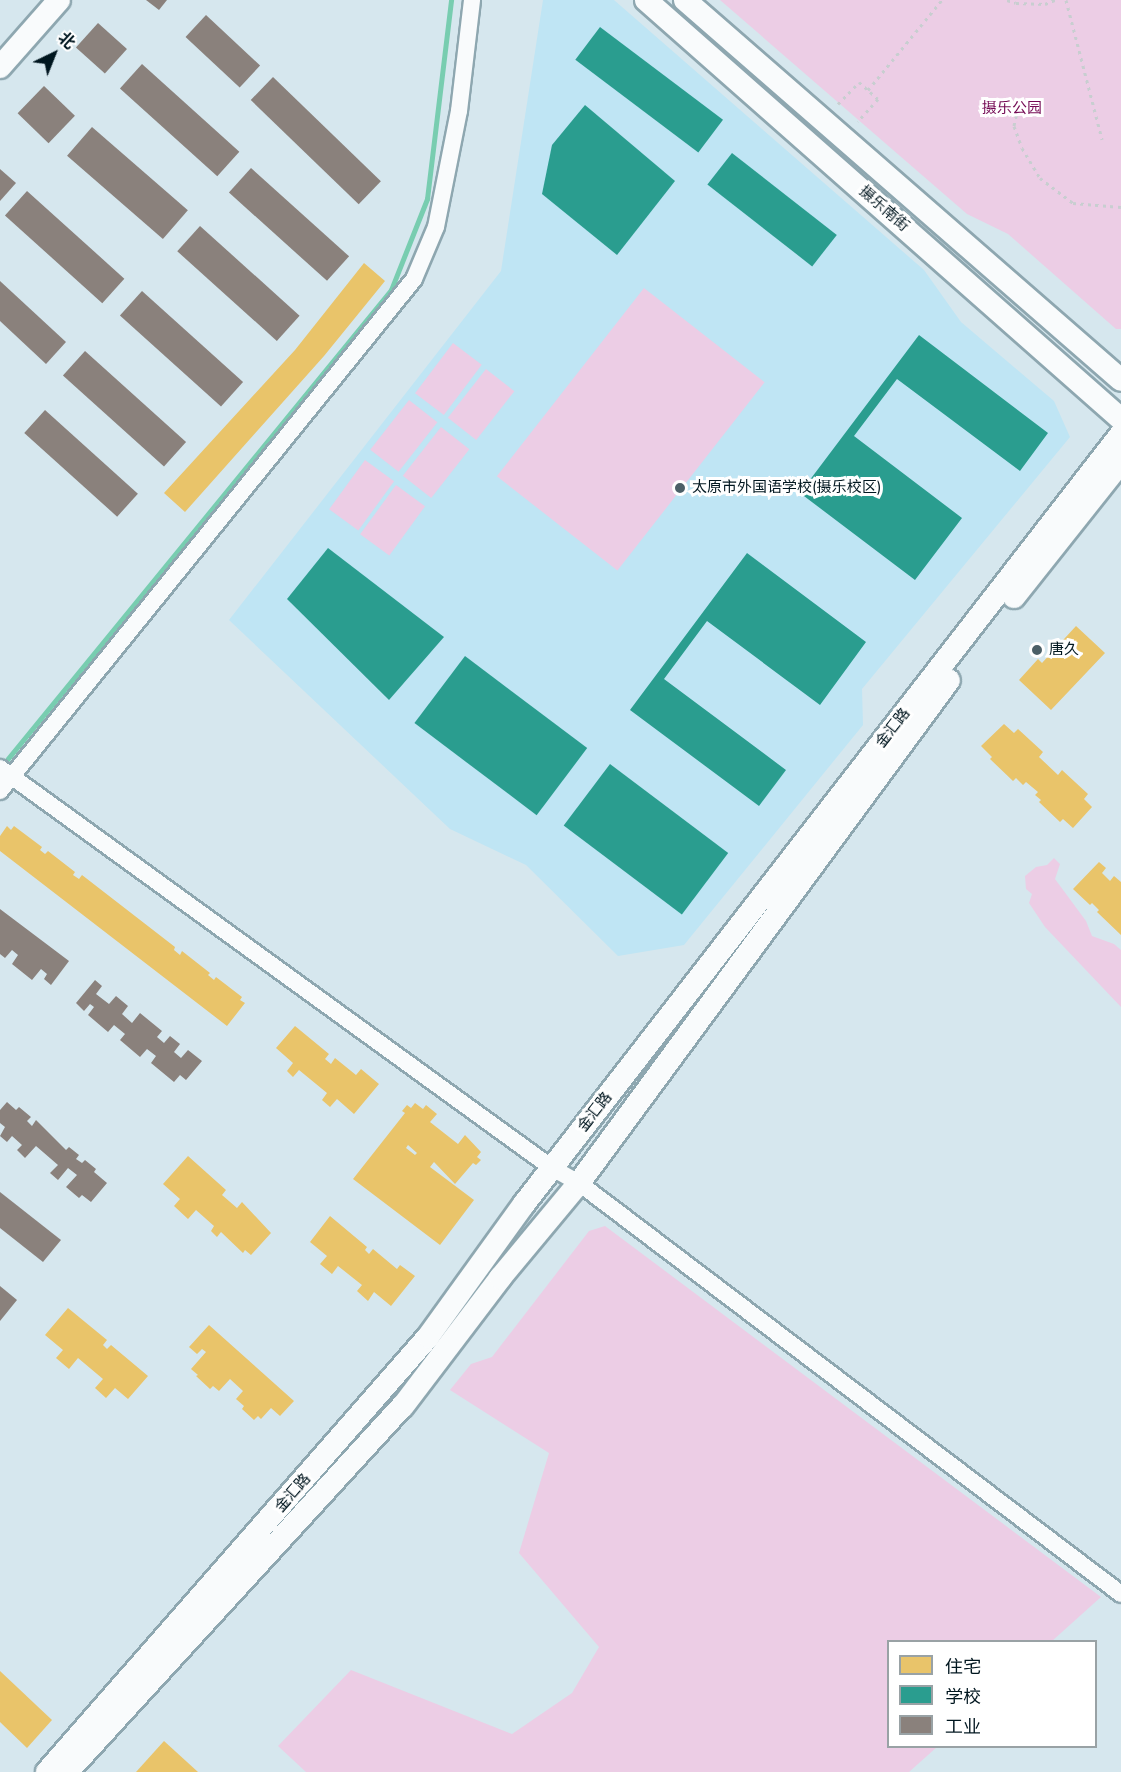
<!DOCTYPE html>
<html>
<head>
<meta charset="utf-8">
<style>
	body { margin:0 }
	#map { position:relative; width:1121px; height:1772px; overflow:hidden; background:#d6e7ee; font-family:"Nunito Sans","Noto Sans SC",sans-serif }
	div>[style] { position:absolute }
	.built>* { inset:0; background:#bfe5f4 }
	.green>* { inset:0; background:#eccde5; transform-origin:0 0 }
	.homes>* { inset:0; background:#e9c46a }
	.schools>* { inset:0; background:#2a9d8f; transform-origin:0 0 }
	.industry>* { inset:0; background:#8a817c; transform-origin:0 0 }
	.stream>* { height:4.5px; margin:-2.25px; padding:0 2.25px; transform-origin:2.25px; border-radius:2.25px; background:#78cdb0 }
	.path>* { height:3px; margin-top:-1.5px; transform-origin:0; background:repeating-linear-gradient(90deg,#c8ced0 0 3px,transparent 0 7.5px) }
	.roads { filter:drop-shadow(2px 0 #8ea7b0) drop-shadow(-2px 0 #8ea7b0) drop-shadow(0 2px #8ea7b0) drop-shadow(0 -2px #8ea7b0) }
	.street>* { height:16px; margin:-8px; padding:0 8px; transform-origin:8px; border-radius:8px; background:#f9fbfc }
	.secondary>* { height:22px; margin:-11px; padding:0 11px; transform-origin:11px; border-radius:11px; background:#f9fbfc }
	.dots>* { width:16px; height:16px; translate:-50% -50%; box-sizing:border-box; border:3px solid #fff; border-radius:50% }
	span { translate:-50% -50%; white-space:nowrap; text-align:center; line-height:1.15; -webkit-text-stroke:6px #fff; paint-order:stroke }
	.park-label { font-size:15px; color:#740a54 }
	.street-label { font-size:15px; color:#00161f }
	.poi-label { font-size:15px; color:#00161f }
	.left { translate:0 -50%; text-align:left }
	.legend { position:absolute; left:887px; top:1640px; width:210px; height:108px; box-sizing:border-box; background:#fff; border:2px solid #99a2a5; margin:0; padding:8px 10px; list-style:none; font-size:18px; color:#00161f }
	.legend li { display:flex; align-items:center; gap:12px; height:30px }
	.legend b { width:30px; border:2px solid #99a2a5 }
	.north { position:absolute; left:24px; top:24px; width:60px; height:60px; -webkit-text-stroke:4px #fff; paint-order:stroke; rotate:43deg; font-size:16px; font-weight:700; line-height:24px; text-align:center; color:#00161f }
	.north::after { content:''; display:block; margin:auto; width:21px; height:27px; background:#00161f; clip-path:polygon(50% 0,100% 100%,50% 72%,0 100%) }
</style>
</head>
<body>
<div id="map">
	<div class="built">
		<i style="clip-path:polygon(543px 0,614px 0,924px 270px,961px 322px,1054px 401px,1070px 437px,862px 689px,863px 725px,684px 945px,618px 956px,526px 865px,450px 829px,229px 620px,501px 271px)"></i>
	</div>
	<div class="green">
		<i style="clip-path:polygon(720px 0,1121px 0,1121px 329px,1116px 329px,1008px 234px,967px 214px)"></i>
		<i style="left:644px;top:288px;width:153px;height:239px;rotate:38deg"></i>
		<i style="left:453px;top:343px;width:36px;height:63px;rotate:37deg"></i>
		<i style="left:486px;top:369px;width:36px;height:62px;rotate:38deg"></i>
		<i style="left:409px;top:400px;width:36px;height:63px;rotate:38deg"></i>
		<i style="left:441px;top:427px;width:36px;height:62px;rotate:38deg"></i>
		<i style="left:365px;top:460px;width:36px;height:61px;rotate:36deg"></i>
		<i style="left:396px;top:485px;width:36px;height:61px;rotate:36deg"></i>
		<i style="clip-path:polygon(1054px 858px,1060px 864px,1055px 879px,1086px 921px,1092px 936px,1114px 944px,1121px 950px,1121px 1007px,1045px 927px,1029px 903px,1032px 894px,1026px 889px,1025px 876px,1036px 867px,1047px 865px)"></i>
		<i style="clip-path:polygon(605px 1226px,1101px 1597px,1052px 1641px,888px 1642px,888px 1746px,937px 1747px,909px 1772px,306px 1772px,278px 1746px,351px 1670px,512px 1734px,572px 1693px,599px 1647px,519px 1553px,549px 1453px,450px 1390px,471px 1364px,492px 1357px,589px 1231px)"></i>
	</div>
	<div class="homes">
		<i style="clip-path:polygon(364px 263px,385px 281px,324px 356px,185px 512px,164px 493px,295px 350px)"></i>
		<i style="clip-path:polygon(1076px 626px,1105px 653px,1051px 710px,1019px 680px,1038px 659px,1042px 663px)"></i>
		<i style="clip-path:polygon(1004px 724px,1014px 733px,1018px 729px,1043px 752px,1039px 757px,1058px 775px,1062px 770px,1088px 794px,1084px 799px,1092px 807px,1073px 828px,1063px 819px,1060px 822px,1039px 802px,1041px 800px,1035px 795px,1038px 792px,1026px 782px,1023px 785px,1016px 778px,1013px 781px,990px 759px,992px 757px,981px 746px)"></i>
		<i style="clip-path:polygon(7px 826px,11px 830px,14px 826px,42px 847px,40px 850px,45px 854px,48px 851px,75px 872px,73px 875px,79px 879px,82px 875px,175px 947px,174px 950px,180px 955px,182px 951px,210px 973px,208px 975px,214px 980px,216px 977px,242px 997px,240px 1000px,245px 1003px,227px 1026px,0 851px,0 836px)"></i>
		<i style="clip-path:polygon(1099px 862px,1106px 868px,1102px 873px,1110px 881px,1114px 876px,1121px 882px,1121px 935px,1097px 912px,1099px 910px,1092px 903px,1090px 905px,1073px 889px)"></i>
		<i style="clip-path:polygon(295px 1026px,329px 1054px,325px 1059px,331px 1064px,335px 1058px,356px 1075px,361px 1069px,379px 1084px,354px 1114px,337px 1099px,330px 1107px,322px 1100px,327px 1093px,299px 1070px,293px 1077px,287px 1071px,293px 1063px,276px 1048px)"></i>
		<i style="clip-path:polygon(evenodd,415px 1103px,423px 1109px,426px 1105px,437px 1114px,430px 1122px,458px 1144px,465px 1135px,481px 1152px,477px 1157px,481px 1160px,476px 1165px,473px 1163px,455px 1184px,434px 1162px,430px 1167px,474px 1200px,440px 1245px,353px 1179px,405px 1113px,402px 1111px,407px 1105px,411px 1108px,415px 1103px,408px 1145px,417px 1153px,415px 1155px,406px 1148px,408px 1145px)"></i>
		<i style="clip-path:polygon(188px 1156px,226px 1190px,222px 1195px,237px 1208px,242px 1202px,271px 1233px,251px 1255px,245px 1250px,243px 1253px,221px 1232px,217px 1237px,211px 1231px,214px 1226px,196px 1210px,188px 1219px,174px 1206px,180px 1199px,163px 1184px)"></i>
		<i style="clip-path:polygon(330px 1216px,367px 1247px,365px 1250px,369px 1254px,373px 1249px,397px 1269px,400px 1265px,415px 1276px,391px 1306px,374px 1292px,368px 1301px,357px 1291px,362px 1285px,338px 1266px,332px 1274px,320px 1264px,327px 1256px,310px 1242px)"></i>
		<i style="clip-path:polygon(68px 1308px,107px 1340px,103px 1345px,107px 1349px,111px 1345px,148px 1376px,128px 1399px,115px 1388px,106px 1398px,95px 1388px,103px 1379px,78px 1358px,69px 1369px,56px 1358px,63px 1350px,45px 1335px)"></i>
		<i style="clip-path:polygon(209px 1325px,294px 1401px,280px 1416px,271px 1408px,261px 1419px,258px 1416px,254px 1420px,242px 1409px,244px 1406px,236px 1399px,243px 1391px,230px 1379px,219px 1391px,213px 1386px,210px 1389px,196px 1376px,198px 1375px,191px 1369px,206px 1352px,202px 1349px,197px 1354px,189px 1347px)"></i>
		<i style="clip-path:polygon(0 1671px,52px 1720px,27px 1748px,0 1722px)"></i>
		<i style="clip-path:polygon(164px 1741px,198px 1772px,136px 1772px)"></i>
	</div>
	<div class="schools">
		<i style="left:600px;top:27px;width:154px;height:41px;rotate:37deg"></i>
		<i style="clip-path:polygon(585px 105px,675px 181px,617px 255px,542px 194px,552px 145px)"></i>
		<i style="left:732px;top:153px;width:133px;height:40px;rotate:38deg"></i>
		<i style="clip-path:polygon(919px 335px,1048px 433px,1020px 471px,897px 379px,854px 436px,962px 518px,915px 580px,800px 493px)"></i>
		<i style="clip-path:polygon(328px 548px,444px 637px,389px 700px,287px 599px)"></i>
		<i style="clip-path:polygon(747px 553px,866px 642px,820px 705px,707px 621px,664px 679px,786px 770px,759px 806px,630px 710px)"></i>
		<i style="left:465px;top:656px;width:153px;height:84px;rotate:37deg"></i>
		<i style="left:610px;top:764px;width:148px;height:77px;rotate:37deg"></i>
	</div>
	<div class="industry">
		<i style="clip-path:polygon(146px 0,167px 0,159px 10px)"></i>
		<i style="left:206px;top:15px;width:74px;height:30px;rotate:43deg"></i>
		<i style="left:98px;top:23px;width:39px;height:33px;rotate:42deg"></i>
		<i style="left:142px;top:64px;width:131px;height:33px;rotate:42deg"></i>
		<i style="left:273px;top:77px;width:150px;height:32px;rotate:44deg"></i>
		<i style="left:44px;top:86px;width:43px;height:38px;rotate:44deg"></i>
		<i style="left:92px;top:127px;width:127px;height:38px;rotate:41deg"></i>
		<i style="left:251px;top:168px;width:132px;height:33px;rotate:42deg"></i>
		<i style="clip-path:polygon(0 169px,16px 183px,0 201px)"></i>
		<i style="left:27px;top:191px;width:131px;height:33px;rotate:42deg"></i>
		<i style="left:200px;top:226px;width:134px;height:34px;rotate:42deg"></i>
		<i style="clip-path:polygon(0 281px,66px 342px,46px 364px,0 321px)"></i>
		<i style="left:142px;top:291px;width:136px;height:33px;rotate:42deg"></i>
		<i style="left:85px;top:351px;width:136px;height:33px;rotate:42deg"></i>
		<i style="left:45px;top:410px;width:125px;height:31px;rotate:42deg"></i>
		<i style="clip-path:polygon(0 909px,69px 961px,51px 985px,44px 979px,47px 974px,41px 969px,32px 980px,12px 964px,18px 955px,12px 950px,5px 958px,0 954px)"></i>
		<i style="clip-path:polygon(95px 980px,102px 986px,96px 994px,109px 1004px,116px 996px,128px 1006px,122px 1014px,132px 1023px,140px 1013px,162px 1031px,157px 1037px,164px 1043px,170px 1036px,180px 1044px,174px 1052px,181px 1058px,188px 1050px,202px 1061px,186px 1080px,180px 1075px,174px 1082px,151px 1063px,156px 1056px,147px 1049px,140px 1057px,120px 1040px,125px 1034px,114px 1025px,108px 1032px,88px 1015px,94px 1007px,90px 1004px,84px 1011px,76px 1003px)"></i>
		<i style="clip-path:polygon(7px 1102px,16px 1110px,19px 1107px,31px 1117px,27px 1121px,32px 1126px,36px 1120px,66px 1150px,69px 1147px,79px 1155px,76px 1159px,82px 1163px,85px 1160px,96px 1169px,94px 1172px,107px 1183px,91px 1202px,82px 1195px,79px 1198px,66px 1187px,77px 1175px,68px 1168px,58px 1180px,50px 1173px,58px 1165px,36px 1146px,25px 1158px,17px 1150px,22px 1145px,12px 1136px,7px 1142px,0 1136px,5px 1127px,0 1123px,0 1110px)"></i>
		<i style="clip-path:polygon(0 1192px,61px 1240px,43px 1262px,0 1228px)"></i>
		<i style="clip-path:polygon(0 1286px,17px 1300px,0 1321px)"></i>
	</div>
	<div class="stream">
		<i style="left:2px;top:766px;width:615px;rotate:-50.74deg"></i>
		<i style="left:391px;top:290px;width:98px;rotate:-68.4deg"></i>
		<i style="left:427px;top:199px;width:200px;rotate:-83.1deg"></i>
	</div>
	<div class="path">
		<i style="left:1007px;top:0;width:9px;rotate:18deg"></i>
		<i style="left:1016px;top:3px;width:29px;rotate:2deg"></i>
		<i style="left:1045px;top:4px;width:11px;rotate:-22deg"></i>
		<i style="left:1066px;top:0;width:144px;rotate:75.5deg"></i>
		<i style="left:868px;top:90px;width:117px;rotate:-50.6deg"></i>
		<i style="left:838px;top:104px;width:30px;rotate:-46deg"></i>
		<i style="left:859px;top:82px;width:25px;rotate:42deg"></i>
		<i style="left:878px;top:99px;width:30px;rotate:132deg"></i>
		<i style="left:1018px;top:108px;width:18px;rotate:103deg"></i>
		<i style="left:1014px;top:126px;width:23px;rotate:70deg"></i>
		<i style="left:1022px;top:148px;width:35px;rotate:59deg"></i>
		<i style="left:1040px;top:178px;width:41px;rotate:37.1deg"></i>
		<i style="left:1073px;top:203px;width:48px;rotate:4.8deg"></i>
	</div>
	<div class="roads">
		<div class="street">
			<i style="left:0;top:768px;width:682px;rotate:35.93deg"></i>
			<i style="left:552px;top:1168px;width:31px;rotate:29deg"></i>
			<i style="left:579px;top:1183px;width:680px;rotate:37.17deg"></i>
			<i style="left:0;top:791px;width:658px;rotate:-51.04deg"></i>
			<i style="left:414px;top:279px;width:56px;rotate:-67.1deg"></i>
			<i style="left:436px;top:227px;width:118px;rotate:-78.8deg"></i>
			<i style="left:459px;top:111px;width:112px;rotate:-83.3deg"></i>
		</div>
		<div class="secondary">
			<i style="left:646px;top:0;width:633px;rotate:41.42deg"></i>
			<i style="left:685px;top:0;width:578px;rotate:41.07deg"></i>
			<i style="left:0;top:67px;width:89px;rotate:-48.6deg"></i>
			<i style="left:1014px;top:597px;width:172px;rotate:-51.6deg"></i>
			<i style="left:68px;top:1771px;width:495px;rotate:-47.5deg"></i>
			<i style="left:403px;top:1406px;width:161px;rotate:-52.8deg"></i>
			<i style="left:500px;top:1278px;width:124px;rotate:-50.3deg"></i>
			<i style="left:579px;top:1183px;width:624px;rotate:-53.66deg"></i>
			<i style="left:47px;top:1772px;width:578px;rotate:-48.79deg"></i>
			<i style="left:428px;top:1337px;width:164px;rotate:-54.2deg"></i>
			<i style="left:524px;top:1204px;width:974px;rotate:-52.21deg"></i>
		</div>
	</div>
	<div class="dots">
		<i style="left:680px;top:488px;background:#4b5f67"></i>
		<i style="left:1037px;top:650px;background:#4b5f67"></i>
	</div>
	<div class="park-label">
		<span style="left:1012px;top:109px">摄乐公园</span>
	</div>
	<div class="street-label">
		<span style="left:884px;top:209px;rotate:41deg">摄乐南街</span>
		<span style="left:893px;top:728px;rotate:-52deg">金汇路</span>
		<span style="left:595px;top:1112px;rotate:-52deg">金汇路</span>
		<span style="left:293px;top:1493px;rotate:-49deg">金汇路</span>
	</div>
	<div class="poi-label">
		<span class="left" style="left:692px;top:488px">太原市外国语学校(摄乐校区)</span>
		<span class="left" style="left:1049px;top:650px">唐久</span>
	</div>
	<ul class="legend">
	<li><b style="height:16px;background:#e9c46a"></b>住宅</li>
	<li><b style="height:16px;background:#2a9d8f"></b>学校</li>
	<li><b style="height:16px;background:#8a817c"></b>工业</li>
	</ul>
	<div class="north">北</div>
</div>
</body>
</html>
